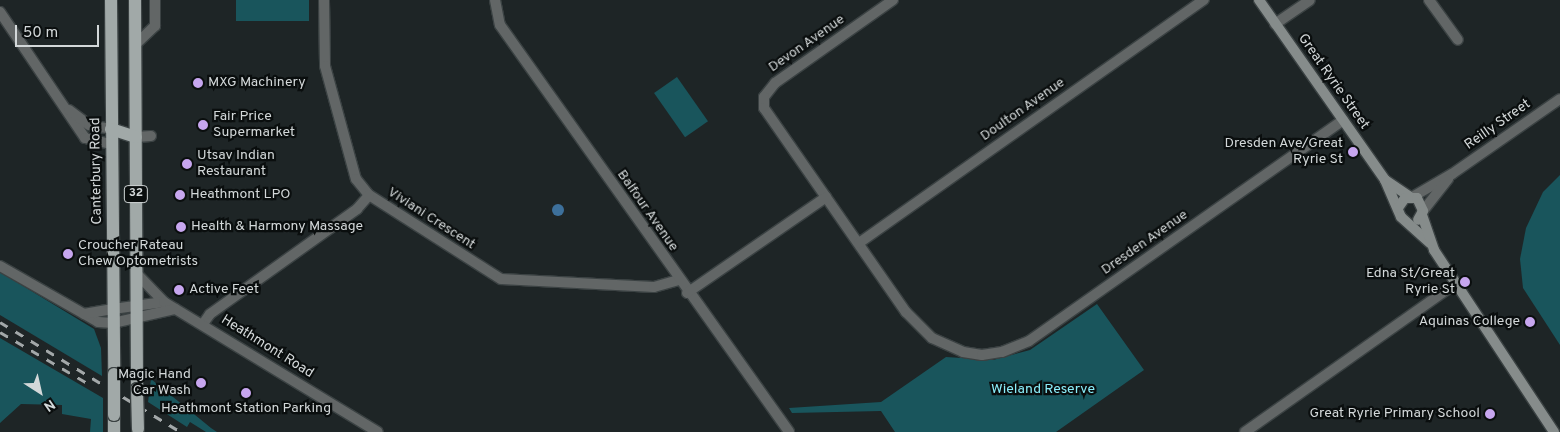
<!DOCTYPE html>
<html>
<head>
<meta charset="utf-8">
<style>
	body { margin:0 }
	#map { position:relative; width:1560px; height:432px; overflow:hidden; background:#1e2526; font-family:Overpass,sans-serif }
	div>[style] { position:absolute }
	.green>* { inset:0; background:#19555c; transform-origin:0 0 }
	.water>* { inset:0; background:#3d709b }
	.round { border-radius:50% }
	.roads { filter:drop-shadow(1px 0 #3b4243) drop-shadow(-1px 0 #3b4243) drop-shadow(0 1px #3b4243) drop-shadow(0 -1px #3b4243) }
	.minor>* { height:10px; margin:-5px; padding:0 5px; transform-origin:5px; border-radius:5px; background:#626666 }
	.tertiary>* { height:10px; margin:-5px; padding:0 5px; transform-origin:5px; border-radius:5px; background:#626666 }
	.secondary>* { height:10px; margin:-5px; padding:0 5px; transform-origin:5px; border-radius:5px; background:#868c8b }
	.primary>* { height:12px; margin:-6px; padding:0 6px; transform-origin:6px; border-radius:6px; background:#a1a9a8 }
	.rail>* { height:3px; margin-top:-1.5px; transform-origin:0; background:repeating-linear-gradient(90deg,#a3a8a9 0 9px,transparent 0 18px) }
	.bridges { filter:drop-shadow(1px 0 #3b4243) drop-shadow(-1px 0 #3b4243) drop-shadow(0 1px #3b4243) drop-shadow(0 -1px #3b4243) }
	.primary-bridge>* { height:12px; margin:-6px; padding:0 6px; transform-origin:6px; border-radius:6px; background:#a1a9a8 }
	.dots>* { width:14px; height:14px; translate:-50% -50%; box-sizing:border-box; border:2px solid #0a0e0e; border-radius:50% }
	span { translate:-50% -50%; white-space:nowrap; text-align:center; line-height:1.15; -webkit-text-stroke:4.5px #0a0e0e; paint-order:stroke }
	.shield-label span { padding:1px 4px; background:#0a0e0e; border:1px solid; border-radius:4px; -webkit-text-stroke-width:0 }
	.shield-label { font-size:12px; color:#d3d8d9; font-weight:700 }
	.street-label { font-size:14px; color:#d3d8d9 }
	.poi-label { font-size:14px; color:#d3d8d9 }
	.left { translate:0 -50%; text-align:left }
	.right { translate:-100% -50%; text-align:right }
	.park-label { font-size:14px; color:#8beefa }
	.north { position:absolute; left:15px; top:367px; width:50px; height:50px; -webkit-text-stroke:4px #0a0e0e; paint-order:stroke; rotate:145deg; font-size:14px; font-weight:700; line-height:20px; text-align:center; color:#d3d8d9 }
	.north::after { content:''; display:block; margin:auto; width:18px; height:22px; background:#d3d8d9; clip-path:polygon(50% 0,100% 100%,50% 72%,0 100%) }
	.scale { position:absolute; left:15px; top:25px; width:84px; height:22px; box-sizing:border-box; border:2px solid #d3d8d9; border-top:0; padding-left:6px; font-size:15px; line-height:18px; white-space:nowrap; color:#d3d8d9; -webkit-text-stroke:4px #0a0e0e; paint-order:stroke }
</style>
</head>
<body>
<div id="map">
	<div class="green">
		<i style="left:236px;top:0;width:73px;height:21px"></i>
		<i style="left:677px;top:77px;width:54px;height:28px;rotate:55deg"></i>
		<i style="clip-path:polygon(1560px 175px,1560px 345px,1523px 288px,1520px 259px,1526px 228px,1543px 192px)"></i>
		<i style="clip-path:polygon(0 272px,94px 329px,101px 348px,102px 376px,0 315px)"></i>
		<i style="clip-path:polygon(1097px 304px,1144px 370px,1056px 432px,895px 432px,881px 411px,792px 413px,789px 408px,881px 402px,946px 357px,993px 360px,1030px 350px)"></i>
		<i style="clip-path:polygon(0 338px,103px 398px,103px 432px,90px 432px,91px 419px,62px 414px,62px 405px,21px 404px,0 423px)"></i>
		<i style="clip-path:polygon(151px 379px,211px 428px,217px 432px,206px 432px,190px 422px,187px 427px,148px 402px)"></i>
	</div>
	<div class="water">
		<i class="round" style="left:552px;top:204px;width:12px;height:12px"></i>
	</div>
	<div class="roads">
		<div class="minor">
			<i style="left:324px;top:0;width:66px;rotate:89.1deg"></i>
			<i style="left:325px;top:66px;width:117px;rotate:74.7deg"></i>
			<i style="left:356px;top:179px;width:21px;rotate:51deg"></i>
			<i style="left:369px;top:195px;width:156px;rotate:32.5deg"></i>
			<i style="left:501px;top:279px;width:153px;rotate:3deg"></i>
			<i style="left:654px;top:287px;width:25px;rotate:-16deg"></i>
			<i style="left:495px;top:0;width:25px;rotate:79deg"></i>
			<i style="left:500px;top:25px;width:499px;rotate:54.6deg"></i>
			<i style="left:893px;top:0;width:144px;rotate:144.9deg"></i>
			<i style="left:775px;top:83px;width:18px;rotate:128deg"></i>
			<i style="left:764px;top:97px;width:11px;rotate:90deg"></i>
			<i style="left:764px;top:108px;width:249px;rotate:55.2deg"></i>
			<i style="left:906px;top:312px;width:37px;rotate:45deg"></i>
			<i style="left:932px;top:338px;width:34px;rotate:24deg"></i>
			<i style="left:963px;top:352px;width:19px;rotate:9deg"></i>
			<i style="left:982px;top:355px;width:20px;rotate:-9deg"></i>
			<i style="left:1002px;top:352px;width:29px;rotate:-22deg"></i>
			<i style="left:1029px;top:341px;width:384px;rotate:-35.1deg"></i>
			<i style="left:1429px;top:0;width:49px;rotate:54.1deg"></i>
			<i style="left:0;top:12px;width:152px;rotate:56deg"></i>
			<i style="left:85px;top:138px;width:28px;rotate:13deg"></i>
			<i style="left:1275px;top:24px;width:42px;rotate:-34.4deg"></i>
			<i style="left:135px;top:45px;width:28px;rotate:-44deg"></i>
			<i style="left:155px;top:26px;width:26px;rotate:-90deg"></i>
			<i style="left:69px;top:110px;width:25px;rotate:37deg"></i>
			<i style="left:89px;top:125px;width:22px;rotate:10deg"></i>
			<i style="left:136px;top:137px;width:15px;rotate:-4deg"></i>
			<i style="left:859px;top:243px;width:422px;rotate:-35.2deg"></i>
			<i style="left:0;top:266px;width:113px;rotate:29.7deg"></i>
			<i style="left:98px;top:322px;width:15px;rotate:4deg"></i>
			<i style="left:687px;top:293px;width:169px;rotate:-34.6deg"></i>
			<i style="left:84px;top:314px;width:29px;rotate:-10deg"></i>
			<i style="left:203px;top:324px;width:12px;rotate:-55deg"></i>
			<i style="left:210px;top:314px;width:181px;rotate:-35.5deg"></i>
			<i style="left:357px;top:209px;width:18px;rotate:-49deg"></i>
			<i style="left:1245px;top:432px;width:257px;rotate:-35.2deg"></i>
		</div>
		<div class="tertiary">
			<i style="left:1414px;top:196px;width:44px;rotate:-30.1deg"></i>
			<i style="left:1452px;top:174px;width:131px;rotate:-34.8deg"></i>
			<i style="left:1423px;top:211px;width:41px;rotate:-52deg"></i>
			<i style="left:137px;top:274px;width:39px;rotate:46deg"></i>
			<i style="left:113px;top:309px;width:51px;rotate:-7.8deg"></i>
			<i style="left:164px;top:302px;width:250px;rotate:31.3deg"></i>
			<i style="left:113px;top:323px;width:64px;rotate:-12.7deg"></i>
		</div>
		<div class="secondary">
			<i style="left:1259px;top:0;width:220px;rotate:55deg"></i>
			<i style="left:1385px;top:180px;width:40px;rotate:66.6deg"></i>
			<i style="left:1401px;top:217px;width:39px;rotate:42deg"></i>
			<i style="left:1385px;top:180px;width:29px;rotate:34deg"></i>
			<i style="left:1398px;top:208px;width:12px;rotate:-55deg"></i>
			<i style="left:1405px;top:198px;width:12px"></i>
			<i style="left:1417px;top:198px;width:14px;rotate:65deg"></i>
			<i style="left:1423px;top:211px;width:10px;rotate:119deg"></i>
			<i style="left:1422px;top:215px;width:37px;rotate:71deg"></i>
			<i style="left:1434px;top:250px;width:218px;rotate:56.6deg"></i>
		</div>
		<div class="primary">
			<i style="left:111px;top:0;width:374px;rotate:89.5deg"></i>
			<i style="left:135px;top:0;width:389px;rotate:89.7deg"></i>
			<i style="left:111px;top:129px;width:26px;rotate:18deg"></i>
			<i style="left:114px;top:432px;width:17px;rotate:-90deg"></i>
		</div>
	</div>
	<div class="rail">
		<i style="left:0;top:322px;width:212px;rotate:31.3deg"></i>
		<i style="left:0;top:332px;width:103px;rotate:30.3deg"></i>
	</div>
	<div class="bridges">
		<div class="primary-bridge">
			<i style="left:114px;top:374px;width:41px;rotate:90deg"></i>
			<i style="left:137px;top:389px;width:40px;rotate:88.6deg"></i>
		</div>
	</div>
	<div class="dots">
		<i style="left:198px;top:83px;background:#c7a6ef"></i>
		<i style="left:203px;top:125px;background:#c7a6ef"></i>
		<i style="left:1353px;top:152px;background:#c7a6ef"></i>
		<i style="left:187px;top:164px;background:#c7a6ef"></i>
		<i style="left:180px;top:195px;background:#c7a6ef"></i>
		<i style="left:181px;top:227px;background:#c7a6ef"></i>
		<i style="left:68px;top:254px;background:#c7a6ef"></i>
		<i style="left:1465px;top:282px;background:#c7a6ef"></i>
		<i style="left:179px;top:290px;background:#c7a6ef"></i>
		<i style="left:1530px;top:322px;background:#c7a6ef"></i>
		<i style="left:201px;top:383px;background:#c7a6ef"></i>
		<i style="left:246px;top:393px;background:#c7a6ef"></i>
		<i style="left:1490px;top:414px;background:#c7a6ef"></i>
	</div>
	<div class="shield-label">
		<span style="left:136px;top:194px">32</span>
	</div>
	<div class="street-label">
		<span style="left:807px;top:44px;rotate:-35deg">Devon Avenue</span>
		<span style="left:1333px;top:82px;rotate:55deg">Great Ryrie Street</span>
		<span style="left:1023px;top:110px;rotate:-35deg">Doulton Avenue</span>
		<span style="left:1498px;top:125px;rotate:-35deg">Reilly Street</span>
		<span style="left:97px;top:171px;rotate:-91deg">Canterbury Road</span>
		<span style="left:647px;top:211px;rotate:55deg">Balfour Avenue</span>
		<span style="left:431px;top:219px;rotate:33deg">Viviani Crescent</span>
		<span style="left:1145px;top:243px;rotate:-35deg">Dresden Avenue</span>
		<span style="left:267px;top:347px;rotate:32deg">Heathmont Road</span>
	</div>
	<div class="poi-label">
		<span class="left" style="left:208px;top:83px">MXG Machinery</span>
		<span class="left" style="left:213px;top:125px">Fair Price<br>Supermarket</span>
		<span class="right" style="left:1343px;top:152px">Dresden Ave/Great<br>Ryrie St</span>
		<span class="left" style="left:197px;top:164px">Utsav Indian<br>Restaurant</span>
		<span class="left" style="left:190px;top:195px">Heathmont LPO</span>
		<span class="left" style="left:191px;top:227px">Health &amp; Harmony Massage</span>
		<span class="left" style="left:78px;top:254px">Croucher Rateau<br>Chew Optometrists</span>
		<span class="right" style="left:1455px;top:282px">Edna St/Great<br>Ryrie St</span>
		<span class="left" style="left:189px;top:290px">Active Feet</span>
		<span class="right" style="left:1520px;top:322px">Aquinas College</span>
		<span class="right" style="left:191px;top:383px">Magic Hand<br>Car Wash</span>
		<span style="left:246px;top:409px">Heathmont Station Parking</span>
		<span class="right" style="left:1480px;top:414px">Great Ryrie Primary School</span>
	</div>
	<div class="park-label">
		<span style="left:1043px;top:390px">Wieland Reserve</span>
	</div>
	<div class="north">N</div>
	<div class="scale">50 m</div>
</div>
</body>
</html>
